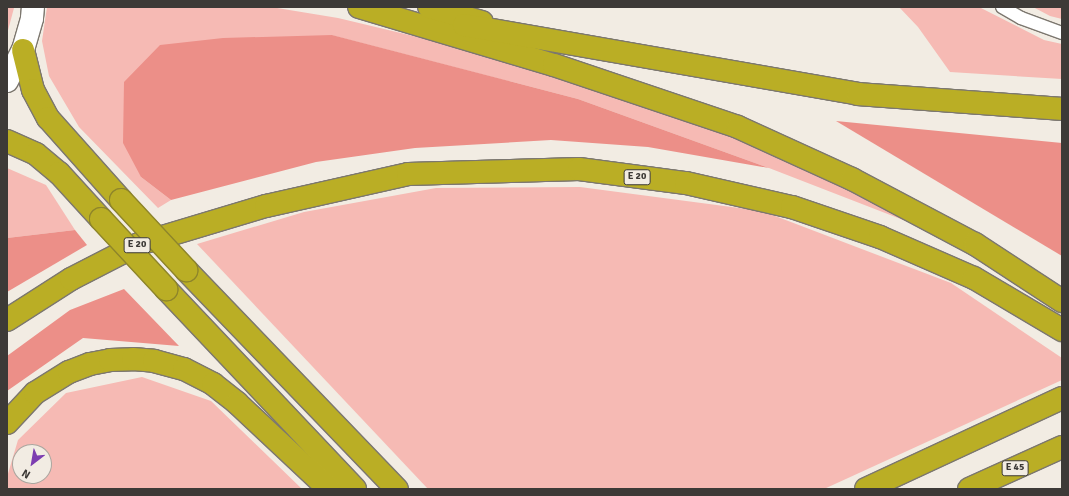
<!DOCTYPE html>
<html>
<head>
<meta charset="utf-8">
<style>
	body { margin:0 }
	#map { position:relative; width:1069px; height:496px; overflow:hidden; background:#f2ece3; font-family:Signika,sans-serif }
	div>[style] { position:absolute }
	.green>* { inset:0; background:#f6bab4 }
	.forest>* { inset:0; background:#ec8f88 }
	.roads { filter:drop-shadow(1px 0 #7c776f) drop-shadow(-1px 0 #7c776f) drop-shadow(0 1px #7c776f) drop-shadow(0 -1px #7c776f) }
	.service>* { height:12px; margin:-6px; padding:0 6px; transform-origin:6px; border-radius:6px; background:#fff }
	.tertiary>* { height:22px; margin:-11px; padding:0 11px; transform-origin:11px; border-radius:11px; background:#fff }
	.motorway>* { height:22px; margin:-11px; padding:0 11px; transform-origin:11px; border-radius:11px; background:#baae25 }
	.bridges { filter:drop-shadow(1px 0 #8e852b) drop-shadow(-1px 0 #8e852b) drop-shadow(0 1px #8e852b) drop-shadow(0 -1px #8e852b) }
	.motorway-bridge>* { height:22px; margin:-11px; padding:0 11px; transform-origin:11px; border-radius:11px; background:#baae25 }
	span { translate:-50% -50%; white-space:nowrap; text-align:center; line-height:1.15; -webkit-text-stroke:3px #f2ece3; paint-order:stroke }
	.shield-label span { padding:1px 3px; background:#f2ece3; border:1px solid; border-radius:3px; -webkit-text-stroke-width:0 }
	.shield-label { font-size:10px; color:#3d3a37; font-weight:700 }
	.frame { position:absolute; inset:0; border:8px solid #3d3a37; pointer-events:none }
	.north { position:absolute; left:12px; top:444px; width:40px; height:40px; box-sizing:border-box; background:#f2ece3; border:1px solid #aaa59e; border-radius:50%; rotate:211deg; font-size:11px; font-weight:700; line-height:16px; text-align:center; color:#3d3a37 }
	.north::after { content:''; display:block; margin:auto; width:14px; height:18px; background:#7d3db1; clip-path:polygon(50% 0,100% 100%,50% 72%,0 100%) }
</style>
</head>
<body>
<div id="map">
	<div class="green">
		<i style="clip-path:polygon(7px 7px,14px 8px,7px 34px)"></i>
		<i style="clip-path:polygon(47px 7px,271px 7px,338px 18px,497px 56px,659px 107px,805px 165px,929px 230px,769px 168px,578px 99px,331px 35px,141px 177px,171px 200px,158px 208px,79px 127px,49px 76px,42px 41px)"></i>
		<i style="clip-path:polygon(899px 7px,979px 7px,1044px 40px,1062px 44px,1062px 79px,950px 72px,918px 27px)"></i>
		<i style="clip-path:polygon(1033px 7px,1062px 7px,1062px 19px,1050px 16px)"></i>
		<i style="clip-path:polygon(7px 168px,46px 185px,75px 230px,7px 238px)"></i>
		<i style="clip-path:polygon(580px 187px,762px 211px,951px 283px,1062px 358px,1062px 380px,824px 489px,428px 489px,197px 244px,304px 212px,436px 188px)"></i>
		<i style="clip-path:polygon(evenodd,142px 377px,211px 401px,302px 489px,7px 489px,7px 477px,18px 440px,66px 393px,142px 377px,20px 452px,44px 452px,44px 476px,20px 476px,20px 452px)"></i>
	</div>
	<div class="forest">
		<i style="clip-path:polygon(332px 35px,578px 99px,769px 168px,648px 147px,551px 140px,415px 148px,316px 162px,171px 200px,141px 177px,123px 143px,124px 82px,160px 45px,223px 38px)"></i>
		<i style="clip-path:polygon(836px 121px,1062px 143px,1062px 256px)"></i>
		<i style="clip-path:polygon(75px 230px,87px 245px,7px 292px,7px 238px)"></i>
		<i style="clip-path:polygon(124px 289px,179px 346px,83px 338px,7px 391px,7px 356px,70px 310px)"></i>
	</div>
	<div class="roads">
		<div class="service">
			<i style="left:1002px;top:7px;width:22px;rotate:30deg"></i>
			<i style="left:1021px;top:18px;width:44px;rotate:20.1deg"></i>
		</div>
		<div class="tertiary">
			<i style="left:7px;top:81px;width:35px;rotate:-63deg"></i>
			<i style="left:23px;top:50px;width:33px;rotate:-74deg"></i>
			<i style="left:32px;top:18px;width:11px;rotate:-85deg"></i>
		</div>
		<div class="motorway">
			<i style="left:359px;top:7px;width:203px;rotate:16.6deg"></i>
			<i style="left:554px;top:65px;width:194px;rotate:18.6deg"></i>
			<i style="left:738px;top:127px;width:125px;rotate:24.5deg"></i>
			<i style="left:852px;top:179px;width:139px;rotate:27.9deg"></i>
			<i style="left:975px;top:244px;width:104px;rotate:33.2deg"></i>
			<i style="left:429px;top:7px;width:55px;rotate:15.8deg"></i>
			<i style="left:464px;top:25px;width:400px;rotate:9.9deg"></i>
			<i style="left:858px;top:94px;width:205px;rotate:4.2deg"></i>
			<i style="left:23px;top:50px;width:41px;rotate:76deg"></i>
			<i style="left:33px;top:90px;width:32px;rotate:62deg"></i>
			<i style="left:48px;top:118px;width:110px;rotate:48.3deg"></i>
			<i style="left:7px;top:141px;width:32px;rotate:24deg"></i>
			<i style="left:36px;top:154px;width:30px;rotate:40deg"></i>
			<i style="left:59px;top:173px;width:62px;rotate:47.6deg"></i>
			<i style="left:186px;top:270px;width:304px;rotate:46.1deg"></i>
			<i style="left:166px;top:289px;width:275px;rotate:46.6deg"></i>
			<i style="left:7px;top:320px;width:76px;rotate:-32.6deg"></i>
			<i style="left:71px;top:279px;width:76px;rotate:-27.2deg"></i>
			<i style="left:139px;top:244px;width:133px;rotate:-16.7deg"></i>
			<i style="left:266px;top:206px;width:146px;rotate:-12.7deg"></i>
			<i style="left:408px;top:174px;width:171px;rotate:-1.7deg"></i>
			<i style="left:579px;top:169px;width:108px;rotate:7.5deg"></i>
			<i style="left:686px;top:183px;width:109px;rotate:12.8deg"></i>
			<i style="left:792px;top:207px;width:93px;rotate:18.8deg"></i>
			<i style="left:880px;top:237px;width:103px;rotate:23.6deg"></i>
			<i style="left:974px;top:278px;width:102px;rotate:30.6deg"></i>
			<i style="left:7px;top:423px;width:41px;rotate:-47deg"></i>
			<i style="left:35px;top:393px;width:40px;rotate:-32deg"></i>
			<i style="left:69px;top:372px;width:22px;rotate:-21deg"></i>
			<i style="left:90px;top:364px;width:20px;rotate:-11deg"></i>
			<i style="left:110px;top:360px;width:23px;rotate:-2deg"></i>
			<i style="left:133px;top:359px;width:21px;rotate:5deg"></i>
			<i style="left:154px;top:361px;width:31px;rotate:15deg"></i>
			<i style="left:184px;top:369px;width:33px;rotate:27deg"></i>
			<i style="left:213px;top:384px;width:31px;rotate:38deg"></i>
			<i style="left:237px;top:403px;width:126px;rotate:43.1deg"></i>
			<i style="left:866px;top:489px;width:216px;rotate:-24.9deg"></i>
			<i style="left:969px;top:489px;width:102px;rotate:-24.3deg"></i>
		</div>
	</div>
	<div class="bridges">
		<div class="motorway-bridge">
			<i style="left:121px;top:200px;width:96px;rotate:47.1deg"></i>
			<i style="left:101px;top:219px;width:96px;rotate:47.1deg"></i>
		</div>
	</div>
	<div class="shield-label">
		<span style="left:637px;top:177px">E 20</span>
		<span style="left:137px;top:245px">E 20</span>
		<span style="left:1015px;top:468px">E 45</span>
	</div>
	<div class="frame"></div>
	<div class="north">N</div>
</div>
</body>
</html>
